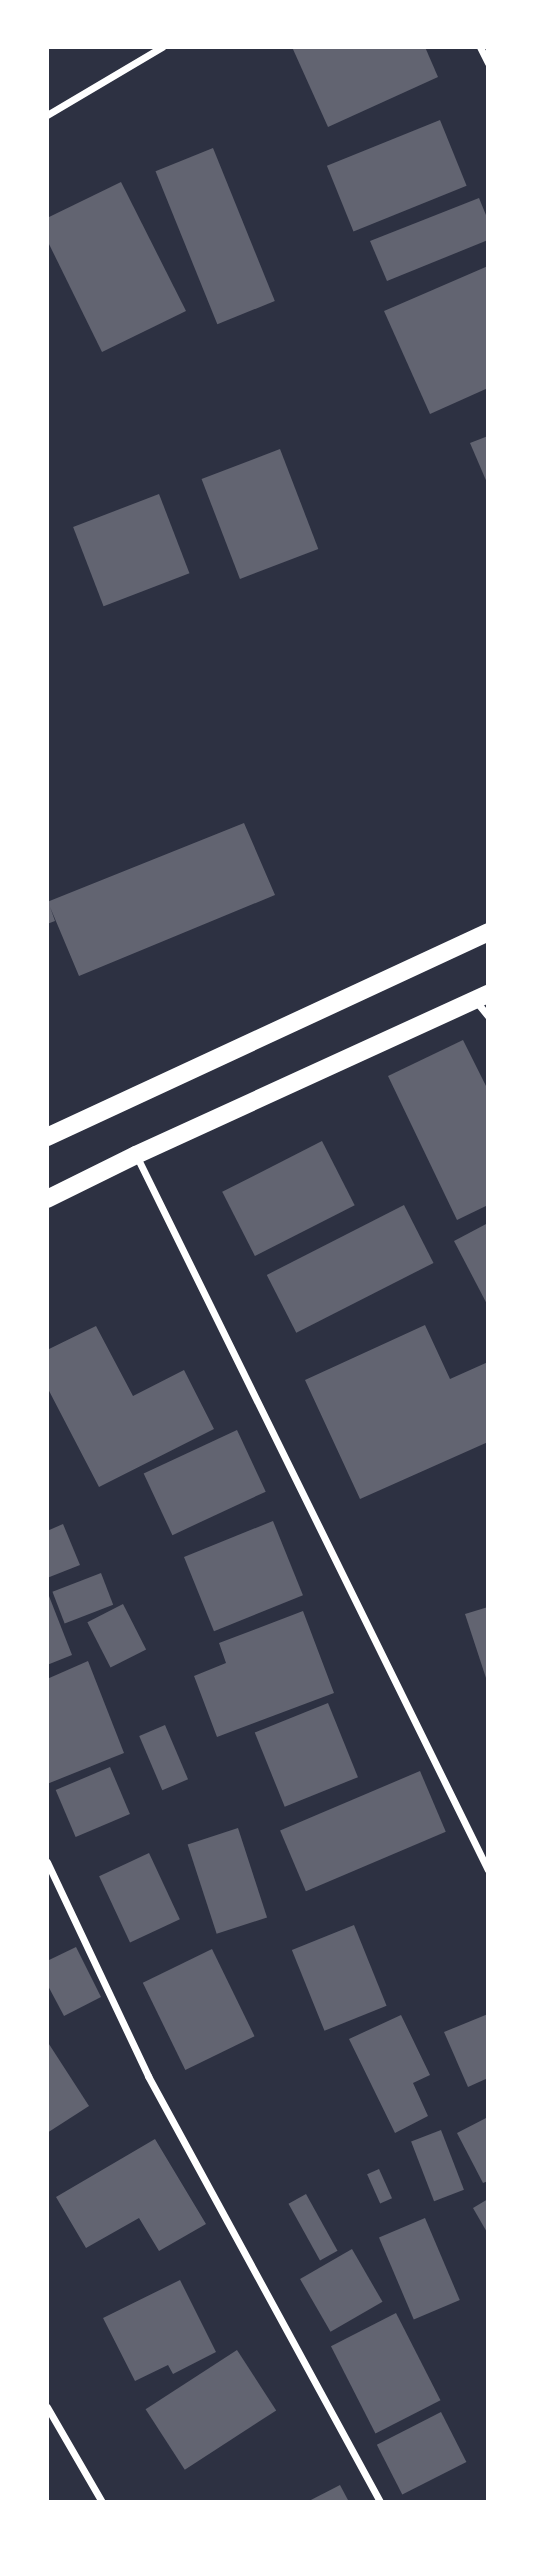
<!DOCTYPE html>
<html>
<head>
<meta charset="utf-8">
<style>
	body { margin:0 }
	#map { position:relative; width:535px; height:2549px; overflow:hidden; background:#2d3142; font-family:Barlow,sans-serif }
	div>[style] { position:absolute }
	.building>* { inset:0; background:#626471; transform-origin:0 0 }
	.minor>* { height:7px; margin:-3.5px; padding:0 3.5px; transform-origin:3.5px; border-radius:3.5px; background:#fff }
	.primary>* { height:18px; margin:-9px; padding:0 9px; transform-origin:9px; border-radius:9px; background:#fff }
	span { translate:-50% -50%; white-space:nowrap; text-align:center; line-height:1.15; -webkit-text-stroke:5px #fff; paint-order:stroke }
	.frame { position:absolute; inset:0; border:49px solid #fff; pointer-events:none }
</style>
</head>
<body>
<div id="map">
	<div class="building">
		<i style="clip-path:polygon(292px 47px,425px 47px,438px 77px,328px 127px)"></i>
		<i style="left:440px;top:120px;width:71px;height:122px;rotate:68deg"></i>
		<i style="left:213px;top:148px;width:165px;height:62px;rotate:68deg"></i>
		<i style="clip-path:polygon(121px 182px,186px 311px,102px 352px,47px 240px,47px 218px)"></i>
		<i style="clip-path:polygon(479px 198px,488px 220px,488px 240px,387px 281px,370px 241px)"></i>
		<i style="clip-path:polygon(488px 266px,488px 388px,430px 414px,384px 311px)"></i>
		<i style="clip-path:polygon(488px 436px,488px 485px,470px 443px)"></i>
		<i style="left:280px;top:449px;width:107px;height:84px;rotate:69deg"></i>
		<i style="left:159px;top:494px;width:85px;height:92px;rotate:69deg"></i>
		<i style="clip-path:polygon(244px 823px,275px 895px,79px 976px,50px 907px,55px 921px,47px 924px,47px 902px)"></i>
		<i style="clip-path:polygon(463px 1040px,488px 1090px,488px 1205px,457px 1220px,388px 1076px)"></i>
		<i style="left:322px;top:1141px;width:72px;height:112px;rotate:63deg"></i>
		<i style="left:404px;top:1205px;width:65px;height:154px;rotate:63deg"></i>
		<i style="clip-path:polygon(488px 1223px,488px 1306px,454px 1241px)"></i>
		<i style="clip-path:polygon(425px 1325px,450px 1379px,488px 1362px,488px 1442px,360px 1499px,305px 1380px)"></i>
		<i style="clip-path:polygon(96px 1326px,133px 1396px,184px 1370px,214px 1429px,99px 1487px,47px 1387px,47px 1350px)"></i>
		<i style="left:237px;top:1430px;width:68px;height:103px;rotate:65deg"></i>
		<i style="left:273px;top:1521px;width:80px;height:96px;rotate:68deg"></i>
		<i style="clip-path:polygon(63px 1524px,80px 1565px,47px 1578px,47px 1531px)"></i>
		<i style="left:101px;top:1573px;width:34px;height:52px;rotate:69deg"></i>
		<i style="clip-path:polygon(47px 1591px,72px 1655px,47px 1665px)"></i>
		<i style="left:123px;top:1604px;width:51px;height:40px;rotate:63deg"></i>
		<i style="clip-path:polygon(488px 1607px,488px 1681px,487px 1681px,465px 1614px)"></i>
		<i style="clip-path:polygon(303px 1611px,334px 1693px,217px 1737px,194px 1676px,226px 1663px,219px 1643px)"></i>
		<i style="clip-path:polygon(88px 1661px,124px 1753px,47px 1784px,47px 1679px)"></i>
		<i style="left:328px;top:1703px;width:80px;height:79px;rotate:68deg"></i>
		<i style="left:165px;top:1725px;width:59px;height:28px;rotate:67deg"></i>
		<i style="left:110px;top:1767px;width:51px;height:59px;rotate:67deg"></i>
		<i style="left:420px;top:1771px;width:66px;height:152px;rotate:67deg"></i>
		<i style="left:238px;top:1828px;width:94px;height:53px;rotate:72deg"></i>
		<i style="left:149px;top:1853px;width:73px;height:55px;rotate:65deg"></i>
		<i style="left:354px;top:1925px;width:87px;height:67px;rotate:68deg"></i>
		<i style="clip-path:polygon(76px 1947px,101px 1997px,64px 2016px,47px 1984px,47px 1961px)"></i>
		<i style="left:212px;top:1949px;width:97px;height:77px;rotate:64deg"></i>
		<i style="clip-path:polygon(488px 2014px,488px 2078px,468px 2087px,444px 2032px)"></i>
		<i style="clip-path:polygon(401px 2015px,430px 2075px,413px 2083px,428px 2116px,395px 2133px,349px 2039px)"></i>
		<i style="clip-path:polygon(47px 2041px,89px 2106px,47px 2133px)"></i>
		<i style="clip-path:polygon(488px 2117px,488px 2181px,483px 2183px,457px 2133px)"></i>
		<i style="left:441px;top:2130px;width:64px;height:32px;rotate:69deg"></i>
		<i style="clip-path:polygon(155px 2139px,206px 2224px,159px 2251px,139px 2218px,86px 2248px,56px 2197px)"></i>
		<i style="left:379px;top:2169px;width:32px;height:13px;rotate:66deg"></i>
		<i style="left:306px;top:2194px;width:65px;height:20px;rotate:61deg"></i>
		<i style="clip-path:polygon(488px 2199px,488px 2234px,473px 2208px)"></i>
		<i style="left:425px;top:2218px;width:89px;height:50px;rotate:67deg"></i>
		<i style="left:352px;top:2249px;width:61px;height:60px;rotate:60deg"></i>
		<i style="clip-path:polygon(180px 2280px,216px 2352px,173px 2374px,168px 2365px,135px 2381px,103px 2318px)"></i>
		<i style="left:396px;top:2313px;width:98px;height:73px;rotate:63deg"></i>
		<i style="left:237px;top:2350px;width:72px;height:109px;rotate:57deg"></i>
		<i style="left:441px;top:2412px;width:56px;height:72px;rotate:63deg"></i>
		<i style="clip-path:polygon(340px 2485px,349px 2502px,307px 2502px)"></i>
	</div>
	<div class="minor">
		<i style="left:480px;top:47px;width:18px;rotate:63deg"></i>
		<i style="left:47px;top:115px;width:134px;rotate:-30.6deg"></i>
		<i style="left:475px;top:1000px;width:21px;rotate:51deg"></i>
		<i style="left:136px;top:1155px;width:797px;rotate:63.79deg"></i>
		<i style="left:47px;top:1862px;width:237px;rotate:64.7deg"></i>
		<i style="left:148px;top:2076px;width:485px;rotate:61.4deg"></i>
		<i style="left:47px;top:2407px;width:110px;rotate:59.9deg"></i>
	</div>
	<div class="primary">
		<i style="left:47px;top:1137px;width:486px;rotate:-24.9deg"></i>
		<i style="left:47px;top:1199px;width:99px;rotate:-26.3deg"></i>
		<i style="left:136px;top:1155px;width:387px;rotate:-24.6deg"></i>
	</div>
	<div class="frame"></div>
</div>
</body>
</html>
